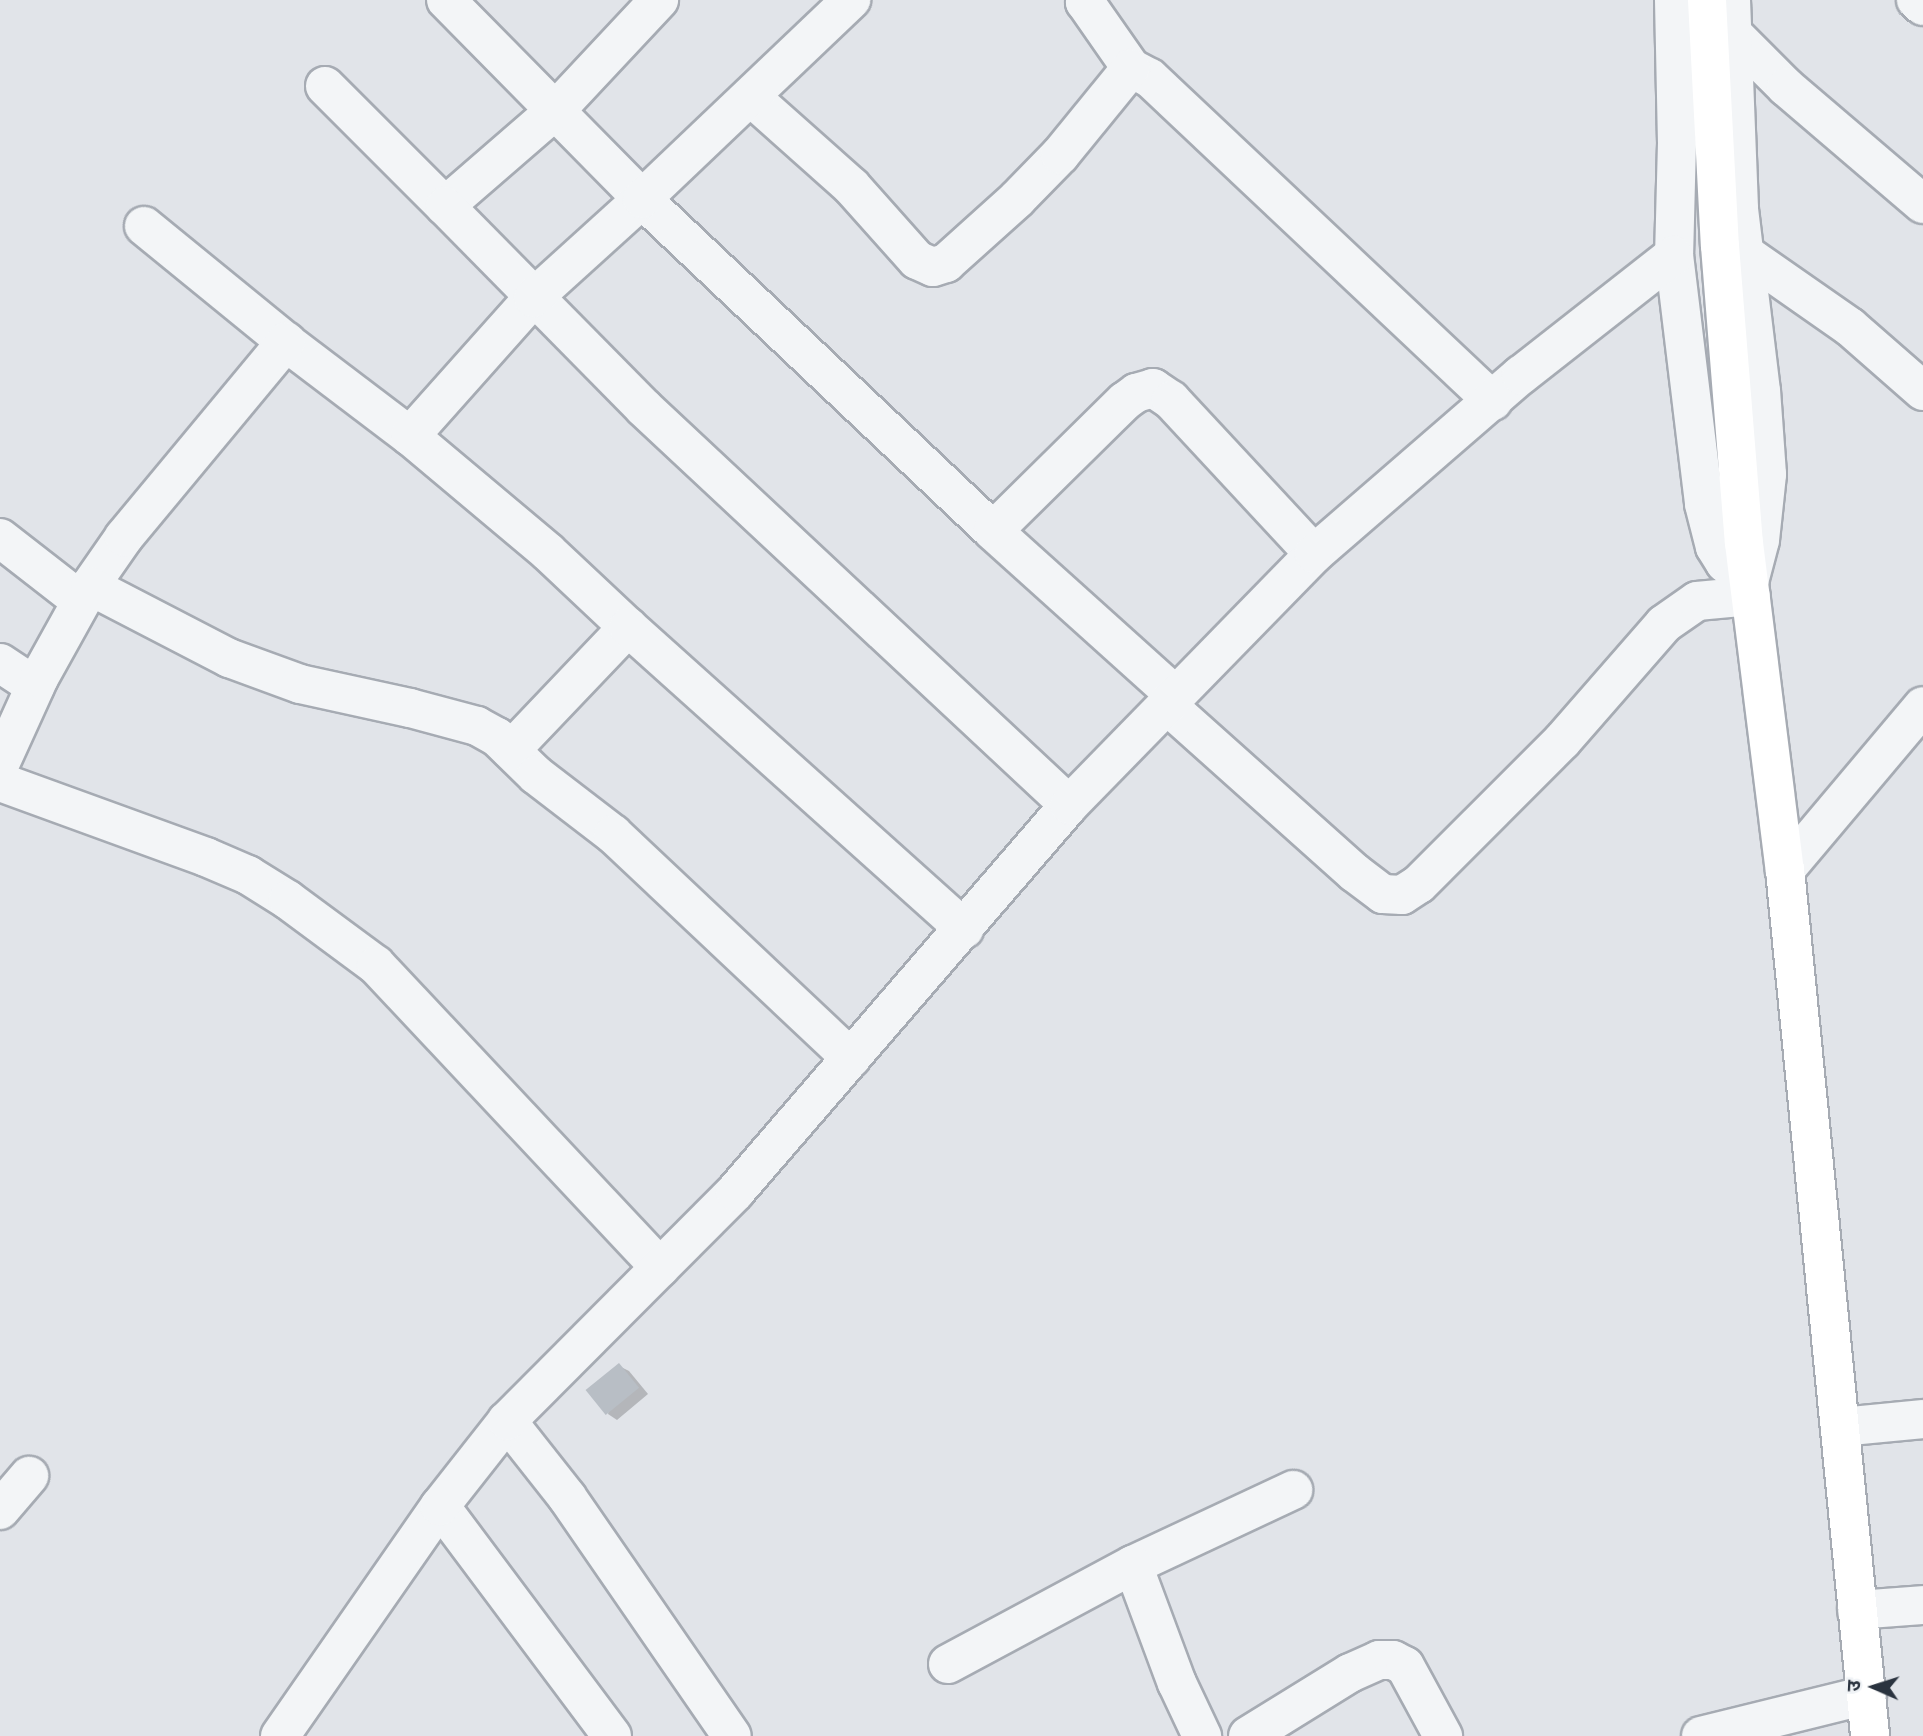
<!DOCTYPE html>
<html>
<head>
<meta charset="utf-8">
<style>
	body { margin:0 }
	#map { position:relative; width:1923px; height:1736px; overflow:hidden; background:#e1e4e9; font-family:"Archivo Narrow","Noto Sans Devanagari",sans-serif }
	div>[style] { position:absolute }
	.shadow>* { inset:0; background:#0003 }
	.building>* { inset:0; background:#b8bec5; transform-origin:0 0 }
	.roads { filter:drop-shadow(2px 0 #a6abb3) drop-shadow(-2px 0 #a6abb3) drop-shadow(0 2px #a6abb3) drop-shadow(0 -2px #a6abb3) }
	.minor>* { height:38px; margin:-19px; padding:0 19px; transform-origin:19px; border-radius:19px; background:#f3f5f7 }
	.tertiary>* { height:38px; margin:-19px; padding:0 19px; transform-origin:19px; border-radius:19px; background:#f3f5f7 }
	.secondary>* { height:38px; margin:-19px; padding:0 19px; transform-origin:19px; border-radius:19px; background:#fff }
	span { translate:-50% -50%; white-space:nowrap; text-align:center; line-height:1.15; -webkit-text-stroke:7px #f0f3f6; paint-order:stroke }
	.north { position:absolute; left:1839px; top:1652px; width:70px; height:70px; -webkit-text-stroke:5px #f0f3f6; paint-order:stroke; rotate:273deg; font-size:19px; font-weight:700; line-height:28px; text-align:center; color:#2a333f }
	.north::after { content:''; display:block; margin:auto; width:24px; height:32px; background:#2a333f; clip-path:polygon(50% 0,100% 100%,50% 72%,0 100%) }
</style>
</head>
<body>
<div id="map">
	<div class="shadow">
		<i style="clip-path:polygon(619px 1366px,629px 1371px,648px 1394px,617px 1420px,608px 1414px)"></i>
	</div>
	<div class="building">
		<i style="left:619px;top:1363px;width:32px;height:43px;rotate:51deg"></i>
	</div>
	<div class="roads">
		<div class="minor">
			<i style="left:446px;top:0;width:279px;rotate:45.4deg"></i>
			<i style="left:642px;top:199px;width:483px;rotate:43.4deg"></i>
			<i style="left:993px;top:531px;width:246px;rotate:42deg"></i>
			<i style="left:1087px;top:0;width:3px;rotate:135deg"></i>
			<i style="left:1085px;top:2px;width:80px;rotate:55.1deg"></i>
			<i style="left:1131px;top:68px;width:21px;rotate:28deg"></i>
			<i style="left:1150px;top:78px;width:471px;rotate:43.3deg"></i>
			<i style="left:1916px;top:0;width:9px;rotate:41deg"></i>
			<i style="left:1731px;top:32px;width:78px;rotate:45deg"></i>
			<i style="left:1786px;top:87px;width:180px;rotate:40.5deg"></i>
			<i style="left:325px;top:86px;width:170px;rotate:45deg"></i>
			<i style="left:445px;top:206px;width:147px;rotate:-40.9deg"></i>
			<i style="left:556px;top:110px;width:151px;rotate:-46.9deg"></i>
			<i style="left:751px;top:97px;width:134px;rotate:41.7deg"></i>
			<i style="left:851px;top:186px;width:99px;rotate:48.3deg"></i>
			<i style="left:917px;top:260px;width:17px;rotate:24deg"></i>
			<i style="left:933px;top:267px;width:14px;rotate:-17deg"></i>
			<i style="left:946px;top:263px;width:96px;rotate:-42deg"></i>
			<i style="left:1017px;top:199px;width:62px;rotate:-45.7deg"></i>
			<i style="left:1060px;top:155px;width:112px;rotate:-50.8deg"></i>
			<i style="left:445px;top:206px;width:282px;rotate:45.4deg"></i>
			<i style="left:643px;top:407px;width:583px;rotate:43.05deg"></i>
			<i style="left:144px;top:226px;width:183px;rotate:39.2deg"></i>
			<i style="left:286px;top:342px;width:156px;rotate:37.2deg"></i>
			<i style="left:410px;top:436px;width:180px;rotate:40deg"></i>
			<i style="left:548px;top:552px;width:110px;rotate:43.2deg"></i>
			<i style="left:1744px;top:253px;width:129px;rotate:34.9deg"></i>
			<i style="left:1850px;top:327px;width:97px;rotate:41.2deg"></i>
			<i style="left:410px;top:436px;width:185px;rotate:-48.3deg"></i>
			<i style="left:533px;top:298px;width:147px;rotate:-42.2deg"></i>
			<i style="left:642px;top:199px;width:289px;rotate:-43.6deg"></i>
			<i style="left:993px;top:531px;width:185px;rotate:-44.6deg"></i>
			<i style="left:1125px;top:401px;width:14px;rotate:-36deg"></i>
			<i style="left:1136px;top:393px;width:18px;rotate:-16deg"></i>
			<i style="left:1153px;top:388px;width:22px;rotate:34deg"></i>
			<i style="left:1171px;top:400px;width:210px;rotate:47.1deg"></i>
			<i style="left:0;top:538px;width:103px;rotate:37.9deg"></i>
			<i style="left:90px;top:586px;width:60px;rotate:-55.2deg"></i>
			<i style="left:124px;top:537px;width:254px;rotate:-50.3deg"></i>
			<i style="left:0;top:663px;width:42px;rotate:33.3deg"></i>
			<i style="left:1167px;top:705px;width:252px;rotate:41.8deg"></i>
			<i style="left:1355px;top:873px;width:35px;rotate:37deg"></i>
			<i style="left:1383px;top:894px;width:19px;rotate:3deg"></i>
			<i style="left:1402px;top:895px;width:20px;rotate:-33deg"></i>
			<i style="left:1419px;top:884px;width:202px;rotate:-45deg"></i>
			<i style="left:1562px;top:741px;width:155px;rotate:-48.9deg"></i>
			<i style="left:1664px;top:624px;width:40px;rotate:-34.9deg"></i>
			<i style="left:1697px;top:601px;width:54px;rotate:-5.3deg"></i>
			<i style="left:511px;top:750px;width:170px;rotate:-46.4deg"></i>
			<i style="left:628px;top:627px;width:452px;rotate:41.9deg"></i>
			<i style="left:0;top:764px;width:94px;rotate:-65.6deg"></i>
			<i style="left:39px;top:678px;width:105px;rotate:-61deg"></i>
			<i style="left:90px;top:586px;width:157px;rotate:27.4deg"></i>
			<i style="left:229px;top:658px;width:76px;rotate:20.1deg"></i>
			<i style="left:300px;top:684px;width:113px;rotate:12.3deg"></i>
			<i style="left:410px;top:708px;width:69px;rotate:15deg"></i>
			<i style="left:477px;top:726px;width:23px;rotate:29deg"></i>
			<i style="left:497px;top:737px;width:54px;rotate:44.3deg"></i>
			<i style="left:536px;top:775px;width:97px;rotate:37.5deg"></i>
			<i style="left:613px;top:834px;width:327px;rotate:43.3deg"></i>
			<i style="left:0;top:782px;width:219px;rotate:20deg"></i>
			<i style="left:206px;top:857px;width:46px;rotate:23.2deg"></i>
			<i style="left:248px;top:875px;width:47px;rotate:32deg"></i>
			<i style="left:288px;top:900px;width:109px;rotate:36.5deg"></i>
			<i style="left:376px;top:965px;width:415px;rotate:46.8deg"></i>
			<i style="left:1785px;top:870px;width:214px;rotate:-49.9deg"></i>
			<i style="left:507px;top:1421px;width:97px;rotate:51.7deg"></i>
			<i style="left:567px;top:1497px;width:290px;rotate:55.4deg"></i>
			<i style="left:1840px;top:1427px;width:83px;rotate:-5.5deg"></i>
			<i style="left:440px;top:1506px;width:287px;rotate:53.2deg"></i>
			<i style="left:0;top:1510px;width:45px;rotate:-49.5deg"></i>
			<i style="left:1133px;top:1565px;width:177px;rotate:-25.1deg"></i>
			<i style="left:1857px;top:1610px;width:66px;rotate:-4.3deg"></i>
			<i style="left:948px;top:1664px;width:210px;rotate:-28.2deg"></i>
			<i style="left:1133px;top:1565px;width:126px;rotate:69.6deg"></i>
			<i style="left:1177px;top:1683px;width:59px;rotate:64.7deg"></i>
			<i style="left:1248px;top:1736px;width:120px;rotate:-31.7deg"></i>
			<i style="left:1350px;top:1673px;width:32px;rotate:-24deg"></i>
			<i style="left:1379px;top:1660px;width:14px"></i>
			<i style="left:1393px;top:1660px;width:13px;rotate:27deg"></i>
			<i style="left:1405px;top:1666px;width:80px;rotate:61.5deg"></i>
			<i style="left:1701px;top:1736px;width:171px;rotate:-13.9deg"></i>
		</div>
		<div class="tertiary">
			<i style="left:1674px;top:0;width:143px;rotate:88.8deg"></i>
			<i style="left:1677px;top:143px;width:112px;rotate:91.5deg"></i>
			<i style="left:1674px;top:255px;width:251px;rotate:83.1deg"></i>
			<i style="left:1704px;top:504px;width:44px;rotate:75.7deg"></i>
			<i style="left:1715px;top:547px;width:19px;rotate:58deg"></i>
			<i style="left:1725px;top:563px;width:31px;rotate:38deg"></i>
			<i style="left:1749px;top:582px;width:43px;rotate:-75.3deg"></i>
			<i style="left:1760px;top:540px;width:66px;rotate:-83.9deg"></i>
			<i style="left:1767px;top:474px;width:83px;rotate:-94.1deg"></i>
			<i style="left:1761px;top:391px;width:184px;rotate:-96.9deg"></i>
			<i style="left:1739px;top:208px;width:208px;rotate:-92.2deg"></i>
			<i style="left:280px;top:1736px;width:280px;rotate:-55.2deg"></i>
			<i style="left:440px;top:1506px;width:108px;rotate:-51.8deg"></i>
			<i style="left:507px;top:1421px;width:323px;rotate:-45.1deg"></i>
			<i style="left:735px;top:1192px;width:511px;rotate:-49.2deg"></i>
			<i style="left:1069px;top:805px;width:351px;rotate:-45.7deg"></i>
			<i style="left:1314px;top:554px;width:274px;rotate:-40.9deg"></i>
			<i style="left:1521px;top:375px;width:194px;rotate:-38.1deg"></i>
		</div>
		<div class="secondary">
			<i style="left:1707px;top:0;width:246px;rotate:87deg"></i>
			<i style="left:1720px;top:246px;width:298px;rotate:85.4deg"></i>
			<i style="left:1744px;top:543px;width:330px;rotate:82.9deg"></i>
			<i style="left:1785px;top:870px;width:870px;rotate:84.39deg"></i>
		</div>
	</div>
	<div class="north">उ</div>
</div>
</body>
</html>
